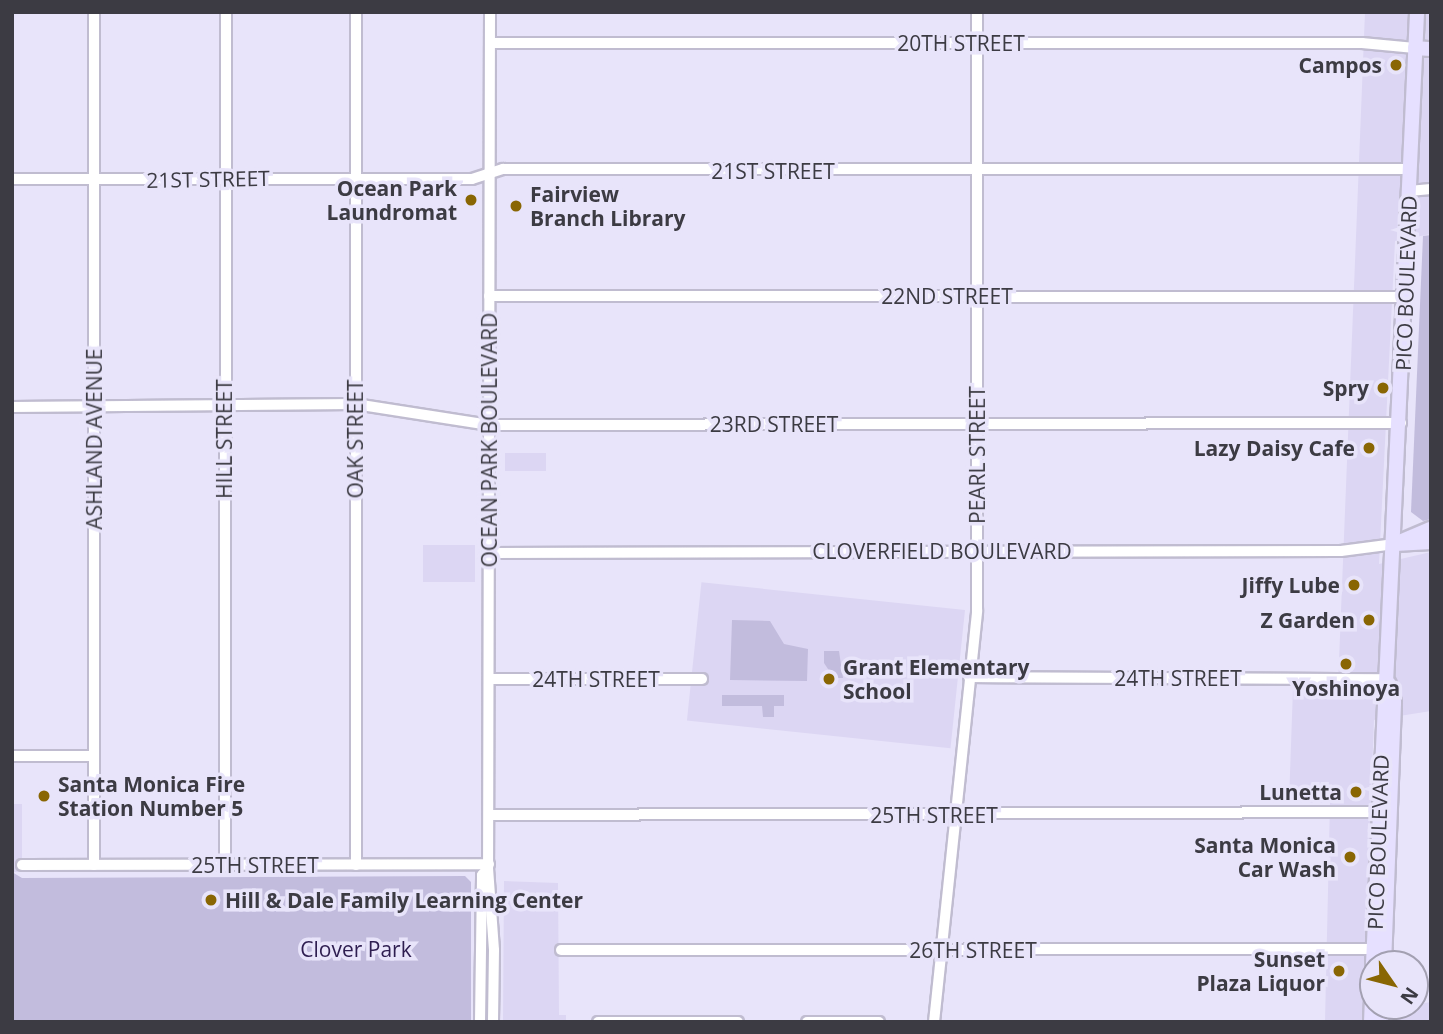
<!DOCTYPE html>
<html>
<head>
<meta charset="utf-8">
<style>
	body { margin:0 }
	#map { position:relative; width:1443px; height:1034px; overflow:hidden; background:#e8e4fa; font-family:"Open Sans",sans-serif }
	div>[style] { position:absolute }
	.built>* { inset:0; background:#dcd6f3; transform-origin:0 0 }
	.green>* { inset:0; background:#c2bcdd }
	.roads { filter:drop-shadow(2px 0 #c0bcd0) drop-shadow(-2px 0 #c0bcd0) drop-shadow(0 2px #c0bcd0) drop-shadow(0 -2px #c0bcd0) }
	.minor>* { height:10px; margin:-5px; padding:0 5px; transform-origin:5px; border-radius:5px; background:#fff }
	.major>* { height:14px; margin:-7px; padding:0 7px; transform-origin:7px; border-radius:7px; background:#e6e0ff }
	.dots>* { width:19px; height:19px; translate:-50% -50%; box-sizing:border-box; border:4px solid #e8e4fa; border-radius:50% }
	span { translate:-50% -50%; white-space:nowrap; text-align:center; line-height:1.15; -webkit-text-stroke:7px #e8e4fa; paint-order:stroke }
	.street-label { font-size:21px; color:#3c3b43 }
	.poi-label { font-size:21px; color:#3c3b43; font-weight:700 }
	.right { translate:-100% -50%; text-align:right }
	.left { translate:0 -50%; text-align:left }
	.park-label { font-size:21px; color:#2e1d50 }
	.frame { position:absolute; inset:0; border:14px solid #3c3b43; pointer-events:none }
	.north { position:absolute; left:1359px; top:950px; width:70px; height:70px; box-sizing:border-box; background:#e8e4fa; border:2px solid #a3a0b1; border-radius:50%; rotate:125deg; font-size:19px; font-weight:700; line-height:28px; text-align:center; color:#3c3b43 }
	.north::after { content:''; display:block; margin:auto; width:24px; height:32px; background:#896603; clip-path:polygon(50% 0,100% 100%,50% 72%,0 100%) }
</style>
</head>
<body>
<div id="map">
	<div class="built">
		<i style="clip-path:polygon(1365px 12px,1431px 12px,1431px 234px,1395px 241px,1379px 564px,1431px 552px,1431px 711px,1374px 720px,1363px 1022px,1325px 1022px,1330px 803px,1289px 802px,1293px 688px,1338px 686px)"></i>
		<i style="left:505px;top:453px;width:41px;height:18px"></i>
		<i style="left:423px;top:545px;width:52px;height:37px"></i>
		<i style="left:965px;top:610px;width:139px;height:265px;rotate:96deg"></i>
		<i style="left:12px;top:804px;width:10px;height:68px"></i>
		<i style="clip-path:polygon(504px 881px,558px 883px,559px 1015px,566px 1015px,566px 1022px,503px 1022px)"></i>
		<i style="clip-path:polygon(1431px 1002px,1431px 1022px,1391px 1022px,1392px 1008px)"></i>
	</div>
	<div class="green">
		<i style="clip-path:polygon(1431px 235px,1431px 519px,1423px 521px,1411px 512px,1423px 236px)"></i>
		<i style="clip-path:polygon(732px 620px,770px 621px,784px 644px,808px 649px,807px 681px,730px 680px)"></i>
		<i style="clip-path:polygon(824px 651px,839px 651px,843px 678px,834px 678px,824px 663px)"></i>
		<i style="clip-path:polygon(722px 695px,784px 695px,784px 706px,774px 706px,774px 717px,763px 717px,762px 706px,722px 706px)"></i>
		<i style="clip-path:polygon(12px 872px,22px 878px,465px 876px,471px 882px,471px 1022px,12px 1022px)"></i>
	</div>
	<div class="roads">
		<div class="minor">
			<i style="left:490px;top:12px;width:856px;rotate:90.13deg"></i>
			<i style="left:488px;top:868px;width:82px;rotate:85.8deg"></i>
			<i style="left:494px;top:950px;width:72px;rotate:90.8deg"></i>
			<i style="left:490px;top:43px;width:872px"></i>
			<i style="left:1362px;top:43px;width:53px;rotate:5.4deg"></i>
			<i style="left:12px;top:179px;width:460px"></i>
			<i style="left:472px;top:179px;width:33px;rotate:-18deg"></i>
			<i style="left:503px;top:169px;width:906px"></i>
			<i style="left:1409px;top:191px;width:22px;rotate:-5deg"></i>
			<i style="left:489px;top:296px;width:916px;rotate:0.06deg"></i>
			<i style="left:12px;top:407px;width:343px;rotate:-0.5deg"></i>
			<i style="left:355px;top:404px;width:136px;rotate:8.9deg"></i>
			<i style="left:489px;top:425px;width:912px;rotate:-0.13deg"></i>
			<i style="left:489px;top:553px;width:852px;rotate:-0.13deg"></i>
			<i style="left:1341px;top:551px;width:54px;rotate:-7.4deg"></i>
			<i style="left:969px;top:677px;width:419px;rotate:0.3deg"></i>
			<i style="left:490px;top:679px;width:212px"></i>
			<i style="left:12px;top:756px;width:82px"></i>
			<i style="left:489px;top:815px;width:890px;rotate:-0.19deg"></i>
			<i style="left:22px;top:865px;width:467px;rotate:-0.1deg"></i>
			<i style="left:94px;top:865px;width:853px;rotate:-90deg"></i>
			<i style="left:356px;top:865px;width:853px;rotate:-90deg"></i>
			<i style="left:225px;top:866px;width:854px;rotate:-89.93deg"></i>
			<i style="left:561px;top:950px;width:817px;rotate:-0.07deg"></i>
			<i style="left:480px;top:1022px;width:147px;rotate:-89.2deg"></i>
			<i style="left:482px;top:875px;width:9px;rotate:-49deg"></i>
			<i style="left:598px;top:1022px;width:140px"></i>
			<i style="left:807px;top:1022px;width:72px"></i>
			<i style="left:934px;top:1022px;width:413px;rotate:-84deg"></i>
			<i style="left:977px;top:611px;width:599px;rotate:-90deg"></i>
		</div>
		<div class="major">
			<i style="left:1415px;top:48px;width:16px;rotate:4deg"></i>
			<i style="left:1395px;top:544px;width:39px;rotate:-23deg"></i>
			<i style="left:1395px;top:544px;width:36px;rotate:-3deg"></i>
			<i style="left:1373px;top:964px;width:953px;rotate:-87.35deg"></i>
			<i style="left:1384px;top:964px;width:262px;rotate:-87.8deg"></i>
			<i style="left:1394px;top:702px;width:19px;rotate:-106deg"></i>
			<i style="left:1371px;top:1022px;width:48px;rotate:-87.6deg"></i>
			<i style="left:1381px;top:1022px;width:16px;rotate:-86deg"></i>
		</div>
	</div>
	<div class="dots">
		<i style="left:1396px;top:65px;background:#896603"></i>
		<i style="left:471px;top:200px;background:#896603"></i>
		<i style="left:516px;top:206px;background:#896603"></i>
		<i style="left:1383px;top:388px;background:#896603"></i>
		<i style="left:1369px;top:448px;background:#896603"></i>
		<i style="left:1354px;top:585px;background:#896603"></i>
		<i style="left:1369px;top:620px;background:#896603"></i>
		<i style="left:1346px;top:664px;background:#896603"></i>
		<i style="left:829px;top:679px;background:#896603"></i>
		<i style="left:1356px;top:792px;background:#896603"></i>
		<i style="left:44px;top:796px;background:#896603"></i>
		<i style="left:1350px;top:857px;background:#896603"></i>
		<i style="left:211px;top:900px;background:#896603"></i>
		<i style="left:1339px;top:971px;background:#896603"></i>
	</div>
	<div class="street-label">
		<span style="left:961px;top:43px">20TH STREET</span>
		<span style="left:773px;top:171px">21ST STREET</span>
		<span style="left:208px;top:179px;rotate:-1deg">21ST STREET</span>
		<span style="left:1406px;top:283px;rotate:-88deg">PICO BOULEVARD</span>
		<span style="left:947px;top:296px">22ND STREET</span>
		<span style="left:774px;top:424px">23RD STREET</span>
		<span style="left:94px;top:439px;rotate:-90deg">ASHLAND AVENUE</span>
		<span style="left:224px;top:439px;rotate:-90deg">HILL STREET</span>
		<span style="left:355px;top:439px;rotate:-90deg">OAK STREET</span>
		<span style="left:489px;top:440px;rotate:-90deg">OCEAN PARK BOULEVARD</span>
		<span style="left:977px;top:455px;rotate:-90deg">PEARL STREET</span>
		<span style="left:942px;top:551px">CLOVERFIELD BOULEVARD</span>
		<span style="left:1178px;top:678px">24TH STREET</span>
		<span style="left:596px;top:679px">24TH STREET</span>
		<span style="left:934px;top:815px">25TH STREET</span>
		<span style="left:1378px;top:842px;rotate:-88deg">PICO BOULEVARD</span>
		<span style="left:255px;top:865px">25TH STREET</span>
		<span style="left:973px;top:950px">26TH STREET</span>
	</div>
	<div class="poi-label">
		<span class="right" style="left:1382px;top:65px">Campos</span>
		<span class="right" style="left:457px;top:200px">Ocean Park<br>Laundromat</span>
		<span class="left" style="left:530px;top:206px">Fairview<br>Branch Library</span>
		<span class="right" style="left:1369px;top:388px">Spry</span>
		<span class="right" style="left:1355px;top:448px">Lazy Daisy Cafe</span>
		<span class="right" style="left:1340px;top:585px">Jiffy Lube</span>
		<span class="right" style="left:1355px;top:620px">Z Garden</span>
		<span class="left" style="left:843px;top:679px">Grant Elementary<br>School</span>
		<span style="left:1346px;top:688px">Yoshinoya</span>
		<span class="left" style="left:58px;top:796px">Santa Monica Fire<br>Station Number 5</span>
		<span class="right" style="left:1342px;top:792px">Lunetta</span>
		<span class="right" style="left:1336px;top:857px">Santa Monica<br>Car Wash</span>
		<span class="left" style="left:225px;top:900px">Hill &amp; Dale Family Learning Center</span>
		<span class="right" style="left:1325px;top:971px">Sunset<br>Plaza Liquor</span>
	</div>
	<div class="park-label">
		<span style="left:356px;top:949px">Clover Park</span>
	</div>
	<div class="frame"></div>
	<div class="north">N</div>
</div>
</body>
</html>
